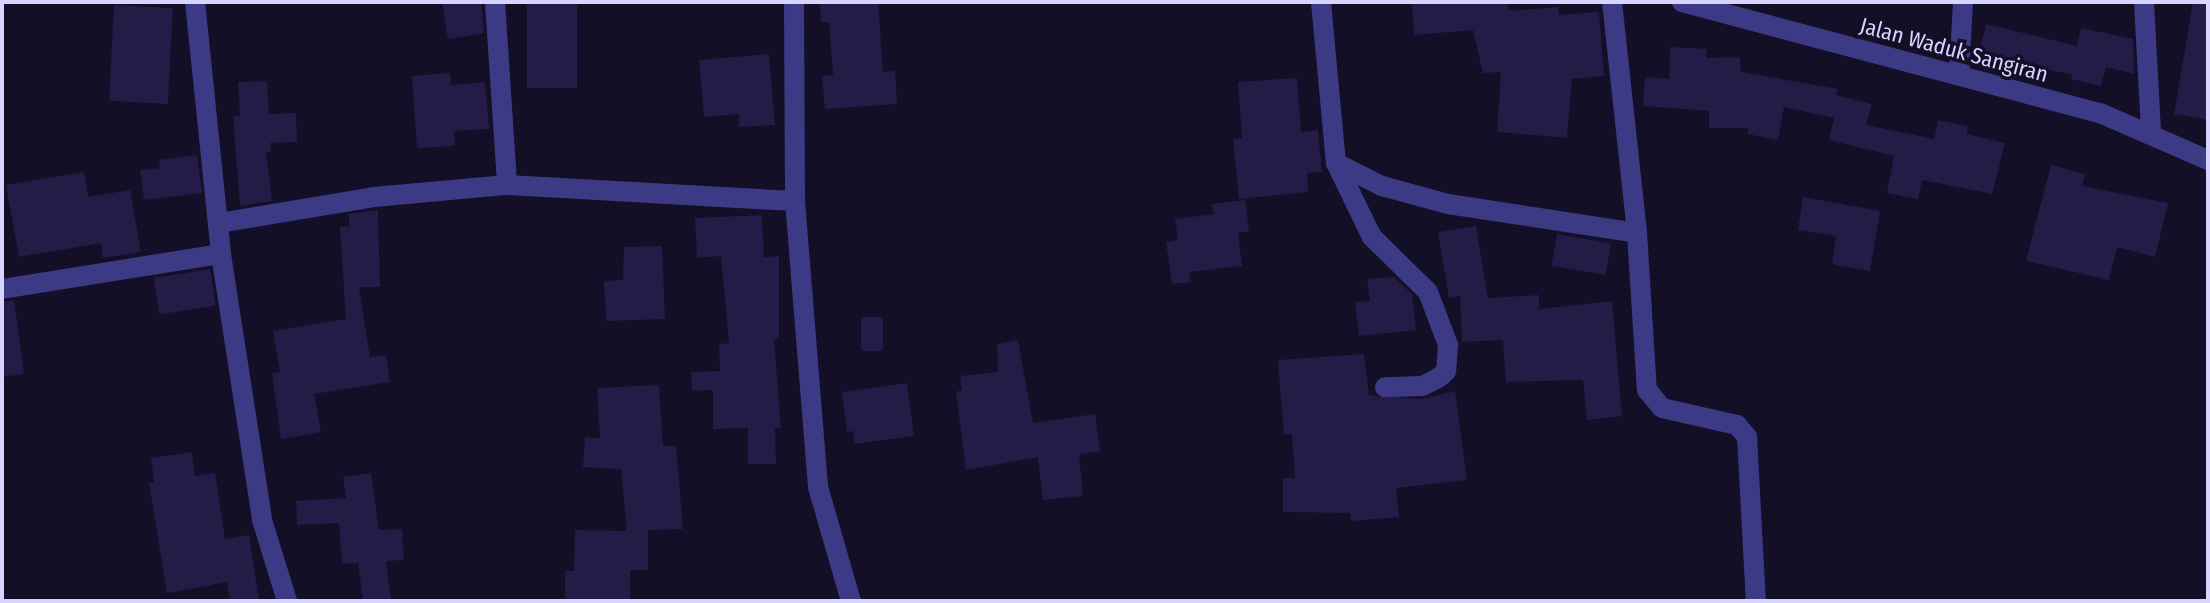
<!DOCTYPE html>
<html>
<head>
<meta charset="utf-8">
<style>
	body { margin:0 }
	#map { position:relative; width:2210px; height:603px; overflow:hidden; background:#130f26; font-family:"Fira Sans Condensed",sans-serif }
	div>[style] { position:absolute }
	.building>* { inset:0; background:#241b47; transform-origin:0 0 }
	.minor>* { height:20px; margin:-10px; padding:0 10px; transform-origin:10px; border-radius:10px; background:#3d3a85 }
	.tertiary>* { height:20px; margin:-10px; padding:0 10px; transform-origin:10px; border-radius:10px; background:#3d3a85 }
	span { translate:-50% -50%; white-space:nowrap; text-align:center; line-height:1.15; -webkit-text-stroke:7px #130f26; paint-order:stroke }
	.street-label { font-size:22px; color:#d9d4ff }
	.frame { position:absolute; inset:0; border:4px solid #d9d4ff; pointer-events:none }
</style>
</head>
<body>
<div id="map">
	<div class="building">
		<i style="clip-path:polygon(442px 2px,481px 2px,484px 33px,448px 39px)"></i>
		<i style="left:527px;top:2px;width:50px;height:86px"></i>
		<i style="clip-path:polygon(820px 2px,878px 2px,883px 72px,895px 71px,897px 104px,825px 109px,822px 76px,833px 75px,829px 22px,821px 22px)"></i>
		<i style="clip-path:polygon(1412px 2px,1508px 2px,1509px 11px,1558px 7px,1559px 15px,1599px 12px,1604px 76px,1572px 79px,1567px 138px,1497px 132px,1501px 72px,1483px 73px,1473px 30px,1414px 35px)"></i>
		<i style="clip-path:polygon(2193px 2px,2208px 2px,2208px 120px,2174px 114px)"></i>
		<i style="left:114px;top:5px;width:59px;height:96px;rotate:3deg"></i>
		<i style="clip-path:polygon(1986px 24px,2077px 46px,2081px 28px,2133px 39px,2134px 74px,2106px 67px,2101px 86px,2071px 79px,2072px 74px,1978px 59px)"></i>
		<i style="clip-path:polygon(1670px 47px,1707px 49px,1706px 58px,1740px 57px,1741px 72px,1838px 89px,1836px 95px,1872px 104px,1866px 125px,1934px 139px,1938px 120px,1968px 126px,1967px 134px,2005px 143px,1992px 194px,1922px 180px,1918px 199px,1887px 193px,1894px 156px,1829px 140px,1834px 118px,1784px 107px,1778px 140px,1747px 134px,1748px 128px,1709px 128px,1709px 111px,1643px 106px,1645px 77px,1669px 79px)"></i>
		<i style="clip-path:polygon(769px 54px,775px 125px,739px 127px,739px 114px,704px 117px,699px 60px)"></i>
		<i style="clip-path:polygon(450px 73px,451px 85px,485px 82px,489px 129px,454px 131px,455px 146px,417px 148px,412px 76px)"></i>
		<i style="clip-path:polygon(1297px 78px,1301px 132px,1318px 130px,1322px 172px,1307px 173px,1308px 192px,1239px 199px,1233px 139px,1242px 138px,1238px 82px)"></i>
		<i style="clip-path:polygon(267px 81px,269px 114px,296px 113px,297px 142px,270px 143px,271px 152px,266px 152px,272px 201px,240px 206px,233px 116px,240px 115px,238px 82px)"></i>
		<i style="clip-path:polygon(197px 155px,202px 193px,144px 200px,140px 170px,160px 168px,159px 160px)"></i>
		<i style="clip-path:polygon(2051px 165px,2085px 174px,2082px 186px,2168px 203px,2155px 257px,2117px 247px,2109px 280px,2026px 261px)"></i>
		<i style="clip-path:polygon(84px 172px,88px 197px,130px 190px,141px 252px,103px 258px,101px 243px,19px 257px,6px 185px)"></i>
		<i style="clip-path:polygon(1803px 197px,1880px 211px,1870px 271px,1832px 264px,1836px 236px,1798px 230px)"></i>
		<i style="clip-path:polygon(1245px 200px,1249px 231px,1238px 233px,1242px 266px,1189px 272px,1191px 282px,1172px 284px,1166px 242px,1178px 240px,1175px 219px,1214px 214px,1212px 204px)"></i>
		<i style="clip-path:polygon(378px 210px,380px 287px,359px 287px,370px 357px,386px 355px,390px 382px,314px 394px,321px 432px,281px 439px,272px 373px,280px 372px,273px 331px,346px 319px,340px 227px,349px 227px,349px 214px)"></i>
		<i style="clip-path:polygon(762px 215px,764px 257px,779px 256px,779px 339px,774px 339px,781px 428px,775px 428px,776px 464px,748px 464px,748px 428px,713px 429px,713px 390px,692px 391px,691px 372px,720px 371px,719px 344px,729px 343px,721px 256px,697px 258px,695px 218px)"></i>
		<i style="clip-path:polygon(1476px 226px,1488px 298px,1539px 295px,1539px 309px,1612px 301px,1622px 416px,1587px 420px,1583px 380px,1506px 382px,1503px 340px,1462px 342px,1460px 296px,1449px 298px,1438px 232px)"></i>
		<i style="left:1557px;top:234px;width:55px;height:32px;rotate:10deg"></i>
		<i style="clip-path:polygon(662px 246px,665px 319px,606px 321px,604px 281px,623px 280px,624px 247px)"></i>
		<i style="left:210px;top:269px;width:37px;height:57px;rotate:81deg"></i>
		<i style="clip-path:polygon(1394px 277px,1412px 294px,1416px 330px,1359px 336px,1355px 302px,1370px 301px,1367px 279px)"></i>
		<i style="clip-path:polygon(14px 300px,24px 374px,2px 377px,2px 302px)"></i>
		<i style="left:861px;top:317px;width:22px;height:34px"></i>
		<i style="clip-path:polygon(1018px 340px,1033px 423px,1095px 414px,1100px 451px,1079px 454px,1083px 496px,1043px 500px,1038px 457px,966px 470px,956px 392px,962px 390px,960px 376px,998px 372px,997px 344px)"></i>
		<i style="clip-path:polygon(1364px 354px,1369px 395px,1422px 399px,1455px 391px,1467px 480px,1396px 488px,1399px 517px,1351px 521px,1350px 513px,1283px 512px,1283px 478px,1295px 478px,1292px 434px,1284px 435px,1278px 360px)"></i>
		<i style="clip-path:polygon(907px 383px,914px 436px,854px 444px,853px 431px,847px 432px,842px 392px)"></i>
		<i style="clip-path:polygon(659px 385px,663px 446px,676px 446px,683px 529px,648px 530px,648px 570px,630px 570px,630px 601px,565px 601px,565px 571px,574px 571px,575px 530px,627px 531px,621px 469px,583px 467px,585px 437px,600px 438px,597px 388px)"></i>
		<i style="clip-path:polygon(192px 452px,195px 476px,215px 473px,225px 539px,249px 535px,259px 601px,230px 601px,227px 582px,167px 593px,149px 483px,154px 482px,151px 458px)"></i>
		<i style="clip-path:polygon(371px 473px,379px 530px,402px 529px,404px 560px,386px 561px,391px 601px,363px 601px,358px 563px,342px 564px,339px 523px,297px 525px,296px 501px,346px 498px,343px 477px)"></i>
	</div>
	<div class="minor">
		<i style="left:195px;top:2px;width:253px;rotate:84.1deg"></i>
		<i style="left:221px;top:254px;width:269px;rotate:81.2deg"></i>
		<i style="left:262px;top:520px;width:85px;rotate:72.8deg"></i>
		<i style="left:495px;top:2px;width:183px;rotate:86.2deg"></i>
		<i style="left:794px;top:2px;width:199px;rotate:89.7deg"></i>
		<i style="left:795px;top:201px;width:287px;rotate:85.4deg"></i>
		<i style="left:818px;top:487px;width:119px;rotate:73.9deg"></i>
		<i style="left:1321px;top:2px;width:162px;rotate:84.7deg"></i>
		<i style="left:1336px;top:163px;width:82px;rotate:64.1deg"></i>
		<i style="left:1372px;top:237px;width:78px;rotate:44.5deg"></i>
		<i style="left:1428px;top:292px;width:57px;rotate:69.3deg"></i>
		<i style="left:1448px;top:345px;width:26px;rotate:94deg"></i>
		<i style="left:1446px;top:371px;width:8px;rotate:135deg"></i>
		<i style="left:1440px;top:377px;width:20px;rotate:153deg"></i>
		<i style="left:1422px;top:386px;width:37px;rotate:178deg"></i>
		<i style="left:1612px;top:2px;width:232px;rotate:83.8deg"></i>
		<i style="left:1637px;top:233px;width:157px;rotate:86.4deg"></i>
		<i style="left:1647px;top:390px;width:23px;rotate:50deg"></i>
		<i style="left:1662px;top:408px;width:77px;rotate:12.8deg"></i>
		<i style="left:1737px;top:425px;width:16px;rotate:50deg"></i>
		<i style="left:1747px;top:437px;width:164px;rotate:86.9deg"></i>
		<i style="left:2144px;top:2px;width:131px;rotate:86.9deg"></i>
		<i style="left:1959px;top:76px;width:74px;rotate:-86.9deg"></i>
		<i style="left:1336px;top:163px;width:51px;rotate:26.6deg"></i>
		<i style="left:1382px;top:186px;width:68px;rotate:15.3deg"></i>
		<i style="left:1448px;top:204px;width:191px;rotate:8.7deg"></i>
		<i style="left:219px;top:223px;width:157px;rotate:-9.5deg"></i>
		<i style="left:374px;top:197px;width:134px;rotate:-5.2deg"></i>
		<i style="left:507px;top:185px;width:288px;rotate:3.2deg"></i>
		<i style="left:2px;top:289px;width:222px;rotate:-9.1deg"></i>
	</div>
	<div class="tertiary">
		<i style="left:1682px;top:2px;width:432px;rotate:14.9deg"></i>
		<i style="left:2100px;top:113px;width:118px;rotate:23.5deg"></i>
	</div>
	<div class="street-label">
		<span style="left:1954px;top:50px;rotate:15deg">Jalan Waduk Sangiran</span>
	</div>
	<div class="frame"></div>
</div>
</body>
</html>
